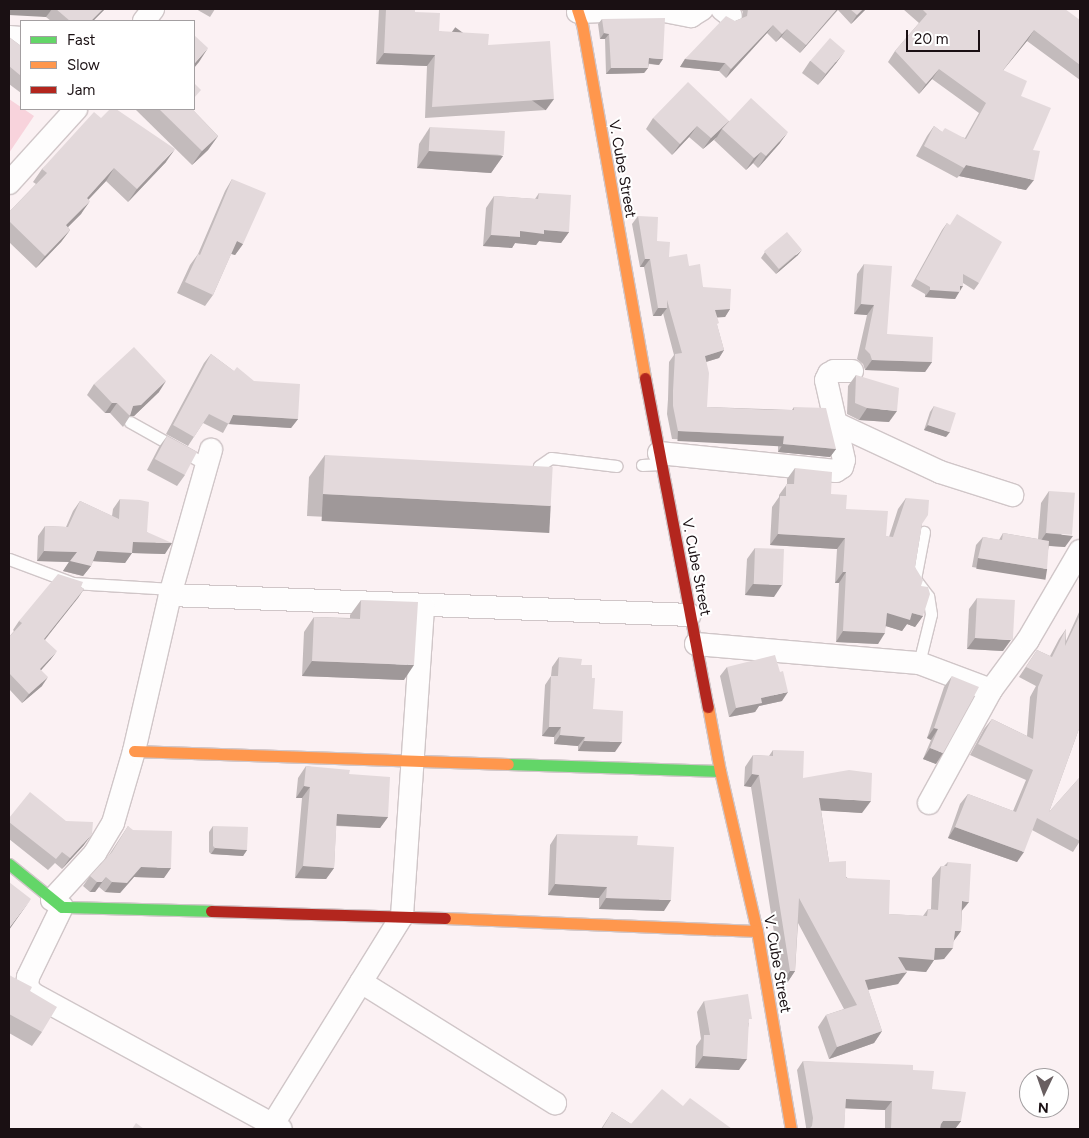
<!DOCTYPE html>
<html>
<head>
<meta charset="utf-8">
<style>
	body { margin:0 }
	#map { position:relative; width:1089px; height:1138px; overflow:hidden; background:#fbf1f3; font-family:Figtree,sans-serif }
	div>[style] { position:absolute }
	.green>* { inset:0; background:#f8d3dc }
	.roads { filter:drop-shadow(1px 0 #d0c6c8) drop-shadow(-1px 0 #d0c6c8) drop-shadow(0 1px #d0c6c8) drop-shadow(0 -1px #d0c6c8) }
	.lane>* { height:11px; margin:-5.5px; padding:0 5.5px; transform-origin:5.5px; border-radius:5.5px; background:#fefdfd }
	.street>* { height:22px; margin:-11px; padding:0 11px; transform-origin:11px; border-radius:11px; background:#fefdfd }
	.fast>* { height:11px; margin:-5.5px; padding:0 5.5px; transform-origin:5.5px; border-radius:5.5px; background:#63d668 }
	.slow>* { height:11px; margin:-5.5px; padding:0 5.5px; transform-origin:5.5px; border-radius:5.5px; background:#ff974d }
	.jam>* { height:11px; margin:-5.5px; padding:0 5.5px; transform-origin:5.5px; border-radius:5.5px; background:#b3261e }
	.wall>* { inset:0; background:#c3bbbc }
	.shaded-wall>* { inset:0; background:#9f9899; transform-origin:0 0 }
	.building>* { inset:0; background:#e3d9db; transform-origin:0 0 }
	span { translate:-50% -50%; white-space:nowrap; text-align:center; line-height:1.15; -webkit-text-stroke:4px #fff; paint-order:stroke }
	.street-label { font-size:15px; color:#1a1013 }
	.frame { position:absolute; inset:0; border:10px solid #1a1013; pointer-events:none }
	.legend { position:absolute; left:20px; top:20px; width:175px; height:90px; box-sizing:border-box; background:#fff; border:1px solid #a39fa1; margin:0; padding:6px 9px; list-style:none; font-size:15px; color:#1a1013 }
	.legend li { display:flex; align-items:center; gap:10px; height:25px }
	.legend b { width:25px; border:1px solid #a39fa1 }
	.north { position:absolute; left:1019px; top:1068px; width:50px; height:50px; box-sizing:border-box; background:#fff; border:1px solid #a39fa1; border-radius:50%; rotate:183deg; font-size:14px; font-weight:700; line-height:20px; text-align:center; color:#1a1013 }
	.north::after { content:''; display:block; margin:auto; width:18px; height:22px; background:#695f61; clip-path:polygon(50% 0,100% 100%,50% 72%,0 100%) }
	.scale { position:absolute; left:906px; top:30px; width:74px; height:22px; box-sizing:border-box; border:2px solid #1a1013; border-top:0; padding-left:6px; font-size:15px; line-height:18px; white-space:nowrap; color:#1a1013; -webkit-text-stroke:4px #fff; paint-order:stroke }
</style>
</head>
<body>
<div id="map">
	<div class="green">
		<i style="clip-path:polygon(9px 99px,34px 116px,9px 153px)"></i>
	</div>
	<div class="roads">
		<div class="lane">
			<i style="left:130px;top:422px;width:88px;rotate:29.2deg"></i>
			<i style="left:642px;top:465px;width:19px;rotate:-3deg"></i>
			<i style="left:536px;top:479px;width:13px;rotate:-77deg"></i>
			<i style="left:539px;top:466px;width:14px;rotate:-34deg"></i>
			<i style="left:551px;top:458px;width:66px;rotate:6.9deg"></i>
			<i style="left:9px;top:559px;width:68px;rotate:20.6deg"></i>
			<i style="left:73px;top:583px;width:99px;rotate:3.5deg"></i>
			<i style="left:919px;top:663px;width:50px;rotate:-76.2deg"></i>
			<i style="left:931px;top:614px;width:18px;rotate:-99deg"></i>
			<i style="left:928px;top:596px;width:21px;rotate:-127deg"></i>
			<i style="left:915px;top:579px;width:48px;rotate:-79.2deg"></i>
		</div>
		<div class="street">
			<i style="left:722px;top:9px;width:11px;rotate:38deg"></i>
			<i style="left:578px;top:12px;width:76px;rotate:-2.3deg"></i>
			<i style="left:654px;top:9px;width:38px;rotate:11deg"></i>
			<i style="left:691px;top:16px;width:13px;rotate:-32deg"></i>
			<i style="left:144px;top:21px;width:15px;rotate:-53deg"></i>
			<i style="left:9px;top:37px;width:12px;rotate:5deg"></i>
			<i style="left:9px;top:183px;width:100px;rotate:-47.8deg"></i>
			<i style="left:835px;top:423px;width:116px;rotate:25deg"></i>
			<i style="left:940px;top:472px;width:76px;rotate:17.7deg"></i>
			<i style="left:659px;top:453px;width:178px;rotate:5.8deg"></i>
			<i style="left:836px;top:471px;width:7px;rotate:-34deg"></i>
			<i style="left:842px;top:467px;width:7px;rotate:-74deg"></i>
			<i style="left:844px;top:460px;width:82px;rotate:-102.7deg"></i>
			<i style="left:826px;top:380px;width:7px;rotate:-63deg"></i>
			<i style="left:829px;top:374px;width:6px;rotate:-31deg"></i>
			<i style="left:834px;top:371px;width:18px"></i>
			<i style="left:170px;top:595px;width:520px;rotate:2.2deg"></i>
			<i style="left:696px;top:644px;width:224px;rotate:4.9deg"></i>
			<i style="left:919px;top:663px;width:77px;rotate:20.6deg"></i>
			<i style="left:991px;top:690px;width:62px;rotate:-53.5deg"></i>
			<i style="left:1028px;top:640px;width:103px;rotate:-59.7deg"></i>
			<i style="left:929px;top:803px;width:129px;rotate:-61.2deg"></i>
			<i style="left:52px;top:900px;width:64px;rotate:-47.5deg"></i>
			<i style="left:95px;top:853px;width:35px;rotate:-59deg"></i>
			<i style="left:113px;top:823px;width:75px;rotate:-73.7deg"></i>
			<i style="left:134px;top:751px;width:160px;rotate:-77deg"></i>
			<i style="left:170px;top:595px;width:151px;rotate:-74.2deg"></i>
			<i style="left:62px;top:907px;width:78px;rotate:115.9deg"></i>
			<i style="left:28px;top:977px;width:10px;rotate:96deg"></i>
			<i style="left:27px;top:987px;width:9px;rotate:49deg"></i>
			<i style="left:33px;top:994px;width:282px;rotate:28.6deg"></i>
			<i style="left:361px;top:982px;width:229px;rotate:32deg"></i>
			<i style="left:273px;top:1124px;width:245px;rotate:-58.2deg"></i>
			<i style="left:402px;top:916px;width:311px;rotate:-86.1deg"></i>
		</div>
		<div class="fast">
			<i style="left:508px;top:764px;width:212px;rotate:1.9deg"></i>
			<i style="left:9px;top:864px;width:68px;rotate:39.1deg"></i>
			<i style="left:62px;top:907px;width:149px;rotate:1.5deg"></i>
		</div>
		<div class="slow">
			<i style="left:577px;top:9px;width:16px;rotate:72deg"></i>
			<i style="left:582px;top:24px;width:360px;rotate:79.9deg"></i>
			<i style="left:708px;top:707px;width:65px;rotate:79.4deg"></i>
			<i style="left:720px;top:771px;width:164px;rotate:77deg"></i>
			<i style="left:757px;top:931px;width:201px;rotate:80.3deg"></i>
			<i style="left:134px;top:751px;width:374px;rotate:2deg"></i>
			<i style="left:445px;top:918px;width:312px;rotate:2.4deg"></i>
		</div>
		<div class="jam">
			<i style="left:645px;top:378px;width:335px;rotate:79.2deg"></i>
			<i style="left:211px;top:911px;width:234px;rotate:1.7deg"></i>
		</div>
	</div>
	<div class="wall">
		<i style="clip-path:polygon(9px 9px,105px 9px,93px 21px,51px 21px,46px 17px)"></i>
		<i style="clip-path:polygon(196px 9px,215px 9px,210px 17px)"></i>
		<i style="clip-path:polygon(379px 9px,415px 9px,415px 12px,439px 31px,488px 45px,546px 110px,425px 118px,427px 66px,376px 64px)"></i>
		<i style="clip-path:polygon(741px 9px,866px 9px,851px 24px,838px 10px,800px 53px,781px 37px,776px 42px,767px 33px,726px 78px,719px 71px,680px 67px,685px 59px,735px 21px,742px 18px,743px 12px)"></i>
		<i style="clip-path:polygon(903px 9px,1020px 9px,1022px 10px,1080px 20px,1080px 80px,1027px 41px,1003px 70px,1021px 96px,1033px 150px,1026px 190px,959px 176px,957px 178px,916px 156px,927px 136px,934px 126px,942px 132px,965px 138px,979px 113px,932px 79px,919px 94px,888px 62px,895px 51px,919px 23px)"></i>
		<i style="clip-path:polygon(602px 19px,659px 65px,649px 64px,648px 68px,644px 73px,606px 74px,605px 39px,600px 39px,598px 24px)"></i>
		<i style="clip-path:polygon(9px 37px,21px 46px,21px 93px,9px 84px)"></i>
		<i style="clip-path:polygon(810px 61px,837px 62px,818px 85px,802px 73px)"></i>
		<i style="clip-path:polygon(135px 109px,192px 109px,218px 136px,208px 150px,192px 165px)"></i>
		<i style="clip-path:polygon(101px 118px,166px 162px,128px 202px,106px 181px,88px 199px,81px 214px,68px 227px,70px 230px,61px 242px,36px 268px,9px 242px,9px 212px,36px 184px,33px 182px,42px 169px)"></i>
		<i style="clip-path:polygon(653px 118px,729px 121px,780px 143px,758px 168px,753px 163px,746px 170px,714px 140px,717px 137px,703px 149px,689px 137px,672px 155px,646px 129px)"></i>
		<i style="clip-path:polygon(430px 127px,503px 156px,491px 173px,417px 168px,419px 144px)"></i>
		<i style="clip-path:polygon(232px 179px,243px 244px,235px 255px,231px 254px,213px 295px,205px 306px,177px 293px,190px 265px,198px 254px,225px 191px)"></i>
		<i style="clip-path:polygon(539px 193px,569px 232px,561px 243px,539px 241px,536px 245px,515px 243px,512px 248px,483px 246px,486px 208px,494px 196px,535px 199px)"></i>
		<i style="clip-path:polygon(638px 216px,669px 257px,689px 266px,703px 287px,730px 309px,725px 317px,717px 317px,717px 325px,724px 350px,719px 358px,706px 362px,707px 407px,792px 410px,794px 407px,836px 449px,830px 457px,778px 452px,778px 444px,672px 439px,667px 414px,668px 399px,669px 362px,674px 355px,663px 313px,661px 316px,653px 316px,644px 267px,640px 267px,632px 224px)"></i>
		<i style="clip-path:polygon(947px 223px,979px 283px,974px 290px,963px 283px,955px 299px,925px 297px,925px 294px,911px 286px,942px 230px)"></i>
		<i style="clip-path:polygon(765px 252px,798px 255px,776px 274px,761px 258px)"></i>
		<i style="clip-path:polygon(864px 264px,887px 334px,932px 362px,925px 372px,865px 370px,863px 364px,857px 359px,867px 315px,854px 314px,857px 274px)"></i>
		<i style="clip-path:polygon(211px 354px,298px 419px,291px 428px,228px 424px,223px 433px,203px 423px,188px 446px,166px 434px,204px 363px)"></i>
		<i style="clip-path:polygon(856px 375px,889px 422px,859px 420px,847px 414px,848px 386px)"></i>
		<i style="clip-path:polygon(94px 384px,159px 392px,134px 416px,130px 416px,123px 427px,110px 413px,105px 413px,87px 395px)"></i>
		<i style="clip-path:polygon(934px 406px,946px 437px,924px 430px,930px 412px)"></i>
		<i style="clip-path:polygon(167px 436px,185px 475px,177px 486px,147px 470px,159px 447px)"></i>
		<i style="clip-path:polygon(325px 455px,551px 505px,535px 527px,307px 516px,309px 477px)"></i>
		<i style="clip-path:polygon(795px 468px,831px 494px,846px 509px,886px 536px,889px 537px,898px 509px,906px 498px,922px 524px,915px 567px,921px 586px,923px 616px,915px 627px,907px 624px,902px 631px,886px 626px,878px 644px,836px 642px,839px 583px,835px 583px,837px 549px,770px 545px,772px 507px,779px 497px,779px 495px,787px 484px,787px 479px)"></i>
		<i style="clip-path:polygon(1049px 491px,1065px 547px,1049px 546px,1041px 578px,972px 567px,976px 545px,983px 537px,999px 540px,1003px 533px,1038px 539px,1041px 503px)"></i>
		<i style="clip-path:polygon(120px 499px,165px 554px,132px 553px,125px 563px,93px 561px,91px 566px,83px 576px,63px 571px,69px 562px,37px 561px,38px 536px,45px 526px,66px 527px,73px 511px,80px 501px,112px 516px,113px 509px)"></i>
		<i style="clip-path:polygon(755px 548px,774px 597px,745px 595px,747px 559px)"></i>
		<i style="clip-path:polygon(81px 587px,84px 589px,45px 640px,51px 659px,41px 670px,42px 686px,22px 703px,9px 689px,9px 637px,14px 631px,13px 630px,19px 621px)"></i>
		<i style="clip-path:polygon(977px 598px,1003px 651px,967px 649px,969px 609px)"></i>
		<i style="clip-path:polygon(361px 600px,404px 680px,302px 676px,304px 632px,314px 617px,350px 618px,350px 615px)"></i>
		<i style="clip-path:polygon(1080px 610px,1080px 726px,1049px 812px,1080px 777px,1080px 841px,1073px 852px,1032px 830px,1017px 862px,948px 838px,960px 804px,968px 794px,1013px 811px,1026px 780px,970px 755px,984px 729px,992px 719px,1027px 736px,1030px 697px,1036px 686px,1019px 677px,1037px 650px,1050px 656px,1059px 639px,1066px 629px,1066px 641px)"></i>
		<i style="clip-path:polygon(559px 657px,581px 665px,592px 678px,593px 709px,615px 752px,578px 751px,578px 746px,554px 744px,554px 737px,542px 736px,545px 685px,551px 676px,552px 667px)"></i>
		<i style="clip-path:polygon(727px 667px,782px 701px,759px 706px,755px 712px,729px 717px,720px 676px)"></i>
		<i style="clip-path:polygon(952px 676px,936px 764px,923px 759px,931px 740px,927px 738px,944px 687px)"></i>
		<i style="clip-path:polygon(773px 750px,803px 778px,862px 813px,821px 810px,829px 862px,889px 914px,923px 916px,928px 909px,931px 909px,932px 878px,941px 866px,944px 866px,948px 862px,962px 911px,961px 931px,953px 942px,944px 959px,934px 960px,926px 972px,905px 970px,898px 984px,868px 990px,882px 1031px,874px 1043px,829px 1059px,818px 1027px,826px 1015px,844px 1009px,798px 923px,795px 971px,787px 983px,782px 983px,751px 787px,744px 786px,745px 767px,753px 755px,769px 756px)"></i>
		<i style="clip-path:polygon(306px 766px,349px 774px,388px 817px,380px 828px,336px 826px,334px 868px,326px 879px,295px 878px,302px 798px,296px 798px,298px 778px)"></i>
		<i style="clip-path:polygon(9px 818px,84px 845px,62px 869px,55px 863px,48px 870px,9px 839px)"></i>
		<i style="clip-path:polygon(128px 826px,164px 878px,134px 877px,120px 893px,105px 892px,99px 887px,95px 892px,90px 892px,83px 886px,90px 876px,109px 855px)"></i>
		<i style="clip-path:polygon(213px 826px,247px 850px,243px 856px,211px 854px,209px 852px,209px 832px)"></i>
		<i style="clip-path:polygon(557px 834px,637px 845px,664px 911px,599px 909px,599px 898px,548px 895px,550px 845px)"></i>
		<i style="clip-path:polygon(9px 975px,30px 991px,42px 1032px,32px 1046px,9px 1033px)"></i>
		<i style="clip-path:polygon(704px 1001px,749px 1023px,739px 1070px,695px 1068px,696px 1046px,701px 1039px,697px 1012px)"></i>
		<i style="clip-path:polygon(803px 1061px,913px 1070px,932px 1089px,961px 1121px,955px 1129px,885px 1129px,885px 1110px,845px 1108px,844px 1129px,806px 1129px,806px 1127px,797px 1070px)"></i>
		<i style="clip-path:polygon(683px 1106px,732px 1129px,601px 1129px,612px 1112px,631px 1124px)"></i>
	</div>
	<div class="shaded-wall">
		<i style="clip-path:polygon(9px 9px,52px 9px,46px 17px,9px 15px)"></i>
		<i style="clip-path:polygon(103px 9px,105px 9px,93px 21px,91px 21px)"></i>
		<i style="clip-path:polygon(837px 9px,838px 9px,800px 53px,806px 45px)"></i>
		<i style="clip-path:polygon(863px 9px,866px 9px,851px 24px,857px 15px)"></i>
		<i style="clip-path:polygon(773px 25px,767px 33px,726px 78px,731px 69px)"></i>
		<i style="clip-path:polygon(787px 29px,781px 37px,776px 42px,782px 34px)"></i>
		<i style="clip-path:polygon(1034px 30px,1027px 41px,995px 80px,1003px 70px)"></i>
		<i style="clip-path:polygon(604px 33px,609px 34px,605px 39px,600px 39px)"></i>
		<i style="clip-path:polygon(208px 48px,199px 62px,194px 68px,194px 64px)"></i>
		<i style="clip-path:polygon(845px 51px,837px 62px,818px 85px,826px 74px)"></i>
		<i style="clip-path:polygon(384px 53px,435px 55px,427px 66px,376px 64px)"></i>
		<i style="clip-path:polygon(649px 58px,663px 59px,659px 65px,645px 63px)"></i>
		<i style="clip-path:polygon(685px 59px,725px 63px,719px 71px,680px 67px)"></i>
		<i style="clip-path:polygon(611px 68px,648px 68px,644px 73px,606px 74px)"></i>
		<i style="clip-path:polygon(939px 69px,932px 79px,919px 94px,926px 84px)"></i>
		<i style="left:554px;top:99px;width:14px;height:122px;rotate:126deg"></i>
		<i style="clip-path:polygon(729px 121px,722px 129px,717px 137px,703px 149px,711px 138px)"></i>
		<i style="clip-path:polygon(697px 126px,689px 137px,672px 155px,680px 144px)"></i>
		<i style="clip-path:polygon(788px 132px,780px 143px,758px 168px,766px 156px)"></i>
		<i style="clip-path:polygon(218px 136px,208px 150px,192px 165px,202px 151px)"></i>
		<i style="clip-path:polygon(175px 149px,166px 162px,128px 202px,137px 189px)"></i>
		<i style="clip-path:polygon(429px 151px,503px 156px,491px 173px,417px 168px)"></i>
		<i style="clip-path:polygon(761px 152px,753px 163px,746px 170px,754px 158px)"></i>
		<i style="clip-path:polygon(966px 165px,1034px 180px,1026px 190px,959px 176px)"></i>
		<i style="clip-path:polygon(114px 168px,106px 181px,78px 211px,87px 198px)"></i>
		<i style="clip-path:polygon(90px 201px,81px 214px,57px 238px,66px 225px)"></i>
		<i style="clip-path:polygon(70px 230px,61px 242px,36px 268px,45px 256px)"></i>
		<i style="clip-path:polygon(544px 230px,569px 232px,561px 243px,539px 241px,536px 245px,515px 243px,512px 248px,483px 246px,491px 235px,520px 231px)"></i>
		<i style="clip-path:polygon(237px 241px,243px 244px,235px 255px,229px 253px)"></i>
		<i style="clip-path:polygon(802px 250px,798px 255px,776px 274px,780px 269px)"></i>
		<i style="clip-path:polygon(645px 259px,650px 259px,644px 267px,640px 267px)"></i>
		<i style="clip-path:polygon(960px 286px,963px 286px,955px 299px,925px 297px,930px 290px)"></i>
		<i style="clip-path:polygon(861px 304px,874px 305px,867px 315px,854px 314px)"></i>
		<i style="clip-path:polygon(658px 308px,667px 308px,661px 316px,653px 316px)"></i>
		<i style="clip-path:polygon(730px 309px,725px 317px,710px 318px,715px 310px)"></i>
		<i style="clip-path:polygon(724px 350px,719px 358px,699px 364px,705px 356px)"></i>
		<i style="clip-path:polygon(872px 360px,932px 362px,925px 372px,865px 370px)"></i>
		<i style="clip-path:polygon(166px 381px,159px 392px,134px 416px,129px 416px,133px 406px)"></i>
		<i style="clip-path:polygon(112px 403px,117px 403px,110px 413px,105px 413px)"></i>
		<i style="clip-path:polygon(867px 408px,897px 411px,889px 422px,859px 420px)"></i>
		<i style="clip-path:polygon(233px 415px,298px 419px,291px 428px,228px 424px)"></i>
		<i style="clip-path:polygon(928px 425px,950px 432px,946px 437px,924px 430px)"></i>
		<i style="left:678px;top:431px;width:106px;height:10px;rotate:3deg"></i>
		<i style="clip-path:polygon(783px 444px,836px 449px,830px 457px,778px 452px)"></i>
		<i style="left:323px;top:494px;width:228px;height:27px;rotate:3deg"></i>
		<i style="clip-path:polygon(1046px 533px,1073px 536px,1065px 547px,1038px 545px)"></i>
		<i style="clip-path:polygon(778px 534px,845px 538px,837px 549px,770px 545px)"></i>
		<i style="clip-path:polygon(133px 542px,172px 543px,165px 554px,132px 553px,125px 563px,90px 561px,97px 551px)"></i>
		<i style="clip-path:polygon(44px 551px,77px 552px,91px 566px,83px 576px,63px 571px,69px 562px,37px 561px)"></i>
		<i style="left:978px;top:558px;width:70px;height:11px;rotate:9deg"></i>
		<i style="clip-path:polygon(843px 572px,846px 572px,839px 583px,835px 583px)"></i>
		<i style="clip-path:polygon(753px 584px,782px 585px,774px 597px,745px 595px)"></i>
		<i style="clip-path:polygon(84px 589px,78px 598px,38px 648px,44px 639px)"></i>
		<i style="clip-path:polygon(887px 613px,912px 613px,923px 616px,915px 627px,907px 624px,902px 631px,879px 624px)"></i>
		<i style="clip-path:polygon(843px 631px,885px 633px,878px 644px,836px 642px)"></i>
		<i style="clip-path:polygon(975px 638px,1011px 640px,1003px 651px,967px 649px)"></i>
		<i style="clip-path:polygon(57px 651px,51px 659px,34px 678px,40px 669px)"></i>
		<i style="clip-path:polygon(312px 661px,414px 665px,404px 680px,302px 676px)"></i>
		<i style="clip-path:polygon(48px 677px,42px 686px,22px 703px,29px 694px)"></i>
		<i style="clip-path:polygon(788px 692px,782px 701px,759px 706px,755px 712px,729px 717px,736px 708px,761px 698px)"></i>
		<i style="clip-path:polygon(549px 727px,561px 727px,554px 737px,542px 736px)"></i>
		<i style="clip-path:polygon(934px 728px,938px 729px,931px 740px,927px 738px)"></i>
		<i style="clip-path:polygon(560px 735px,585px 737px,578px 746px,554px 744px)"></i>
		<i style="clip-path:polygon(584px 741px,622px 742px,615px 752px,578px 751px)"></i>
		<i style="clip-path:polygon(930px 748px,943px 753px,936px 764px,923px 759px)"></i>
		<i style="clip-path:polygon(752px 774px,759px 775px,751px 787px,744px 786px)"></i>
		<i style="clip-path:polygon(304px 786px,310px 787px,302px 798px,296px 798px)"></i>
		<i style="clip-path:polygon(819px 798px,871px 801px,862px 813px,811px 810px)"></i>
		<i style="clip-path:polygon(337px 814px,388px 817px,380px 828px,329px 825px)"></i>
		<i style="clip-path:polygon(955px 827px,1024px 852px,1017px 862px,948px 838px)"></i>
		<i style="clip-path:polygon(92px 834px,84px 845px,62px 869px,70px 858px)"></i>
		<i style="clip-path:polygon(215px 848px,247px 850px,243px 856px,211px 854px)"></i>
		<i style="clip-path:polygon(303px 866px,334px 868px,326px 879px,295px 878px)"></i>
		<i style="clip-path:polygon(141px 867px,171px 868px,164px 878px,134px 877px,120px 893px,105px 892px,112px 882px)"></i>
		<i style="clip-path:polygon(106px 877px,95px 892px,90px 892px,97px 882px)"></i>
		<i style="clip-path:polygon(555px 884px,607px 887px,599px 898px,548px 895px)"></i>
		<i style="clip-path:polygon(606px 898px,671px 900px,664px 911px,599px 909px)"></i>
		<i style="clip-path:polygon(31px 899px,21px 913px,9px 930px,9px 928px)"></i>
		<i style="clip-path:polygon(962px 901px,969px 902px,960px 913px)"></i>
		<i style="clip-path:polygon(955px 931px,961px 931px,952px 943px)"></i>
		<i style="clip-path:polygon(935px 948px,953px 948px,944px 959px,931px 960px,934px 960px,926px 972px,890px 969px,898px 957px)"></i>
		<i style="clip-path:polygon(790px 971px,795px 971px,787px 983px,782px 983px)"></i>
		<i style="clip-path:polygon(907px 972px,898px 984px,856px 992px,865px 980px)"></i>
		<i style="clip-path:polygon(882px 1031px,874px 1043px,829px 1059px,837px 1047px)"></i>
		<i style="clip-path:polygon(703px 1056px,747px 1059px,739px 1070px,695px 1068px)"></i>
		<i style="clip-path:polygon(846px 1099px,892px 1101px,885px 1110px,839px 1108px)"></i>
		<i style="clip-path:polygon(943px 1121px,961px 1121px,955px 1129px,937px 1129px)"></i>
	</div>
	<div class="building">
		<i style="clip-path:polygon(56px 9px,103px 9px,91px 21px,70px 21px)"></i>
		<i style="clip-path:polygon(386px 9px,415px 9px,415px 12px,440px 13px,439px 31px,489px 34px,488px 45px,550px 41px,554px 99px,432px 107px,435px 55px,384px 53px)"></i>
		<i style="clip-path:polygon(748px 9px,837px 9px,806px 45px,787px 29px,782px 34px,773px 25px,731px 69px,725px 63px,685px 59px,726px 16px,735px 21px,747px 16px)"></i>
		<i style="clip-path:polygon(850px 9px,863px 9px,857px 15px)"></i>
		<i style="clip-path:polygon(922px 9px,1020px 9px,1022px 10px,1023px 9px,1065px 9px,1080px 20px,1080px 65px,1034px 30px,1003px 70px,1027px 81px,1021px 96px,1051px 108px,1033px 150px,1040px 151px,1034px 180px,966px 165px,964px 168px,924px 146px,934px 126px,942px 132px,945px 128px,966px 139px,986px 103px,939px 69px,926px 84px,895px 51px,927px 14px)"></i>
		<i style="clip-path:polygon(665px 18px,663px 59px,649px 58px,648px 68px,611px 68px,609px 34px,604px 33px,602px 19px)"></i>
		<i style="clip-path:polygon(194px 35px,208px 48px,194px 64px)"></i>
		<i style="clip-path:polygon(9px 37px,21px 46px,21px 76px,9px 66px)"></i>
		<i style="left:830px;top:38px;width:20px;height:30px;rotate:41deg"></i>
		<i style="clip-path:polygon(688px 82px,729px 121px,711px 138px,697px 126px,680px 144px,653px 118px)"></i>
		<i style="clip-path:polygon(194px 83px,201px 90px,194px 98px)"></i>
		<i style="clip-path:polygon(751px 98px,788px 132px,766px 156px,761px 152px,754px 158px,722px 129px)"></i>
		<i style="clip-path:polygon(110px 109px,116px 109px,175px 149px,137px 189px,114px 168px,87px 198px,90px 201px,66px 225px,70px 230px,45px 256px,9px 221px,9px 212px,47px 173px,42px 169px,94px 112px,101px 118px)"></i>
		<i style="clip-path:polygon(159px 109px,192px 109px,218px 136px,202px 151px)"></i>
		<i style="left:430px;top:127px;width:75px;height:24px;rotate:3deg"></i>
		<i style="clip-path:polygon(232px 179px,266px 193px,243px 244px,237px 241px,213px 295px,185px 282px,198px 254px,200px 255px)"></i>
		<i style="clip-path:polygon(539px 193px,571px 195px,569px 232px,544px 230px,544px 234px,520px 231px,520px 237px,491px 235px,494px 196px,538px 199px)"></i>
		<i style="clip-path:polygon(957px 214px,1002px 242px,979px 283px,963px 274px,963px 286px,960px 286px,960px 292px,930px 290px,930px 287px,916px 279px,947px 223px,950px 225px)"></i>
		<i style="clip-path:polygon(638px 216px,658px 217px,657px 241px,670px 242px,669px 257px,687px 254px,689px 266px,700px 264px,703px 287px,731px 289px,730px 309px,715px 310px,719px 323px,717px 324px,724px 350px,705px 356px,709px 373px,707px 407px,773px 410px,794px 410px,794px 407px,826px 408px,836px 449px,783px 444px,784px 436px,678px 431px,673px 406px,673px 391px,675px 354px,682px 353px,667px 300px,667px 308px,658px 308px,650px 259px,645px 259px)"></i>
		<i style="left:787px;top:232px;width:23px;height:30px;rotate:50deg"></i>
		<i style="clip-path:polygon(864px 264px,892px 266px,887px 334px,933px 337px,932px 362px,872px 360px,870px 354px,865px 349px,874px 305px,861px 304px)"></i>
		<i style="clip-path:polygon(134px 347px,166px 381px,141px 405px,133px 406px,130px 416px,117px 403px,112px 403px,94px 384px)"></i>
		<i style="clip-path:polygon(211px 354px,234px 371px,237px 367px,254px 381px,300px 384px,298px 419px,233px 415px,229px 424px,209px 414px,194px 437px,173px 425px)"></i>
		<i style="clip-path:polygon(856px 375px,899px 388px,897px 411px,867px 408px,855px 403px)"></i>
		<i style="left:934px;top:406px;width:23px;height:20px;rotate:18deg"></i>
		<i style="left:167px;top:436px;width:34px;height:26px;rotate:28deg"></i>
		<i style="left:325px;top:455px;width:228px;height:39px;rotate:3deg"></i>
		<i style="clip-path:polygon(795px 468px,832px 472px,831px 494px,847px 495px,846px 509px,888px 511px,886px 536px,893px 537px,906px 498px,929px 500px,928px 515px,922px 524px,915px 567px,923px 580px,921px 586px,928px 587px,930px 594px,923px 616px,912px 613px,910px 620px,887px 613px,885px 633px,843px 631px,846px 572px,843px 572px,845px 538px,778px 534px,780px 496px,786px 496px,786px 484px,794px 484px)"></i>
		<i style="left:1049px;top:491px;width:26px;height:42px;rotate:4deg"></i>
		<i style="clip-path:polygon(120px 499px,140px 500px,149px 502px,147px 532px,172px 543px,133px 542px,132px 553px,97px 551px,91px 566px,70px 561px,77px 552px,44px 551px,45px 526px,68px 527px,80px 501px,119px 519px)"></i>
		<i style="clip-path:polygon(1003px 533px,1049px 541px,1047px 569px,978px 558px,983px 537px,1002px 540px)"></i>
		<i style="left:755px;top:548px;width:29px;height:36px;rotate:2deg"></i>
		<i style="clip-path:polygon(58px 574px,83px 582px,81px 587px,84px 589px,44px 639px,57px 651px,40px 669px,48px 677px,29px 694px,9px 673px,9px 637px,22px 623px,19px 621px)"></i>
		<i style="left:977px;top:598px;width:38px;height:40px;rotate:3deg"></i>
		<i style="clip-path:polygon(361px 600px,418px 602px,414px 665px,312px 661px,314px 617px,360px 619px)"></i>
		<i style="clip-path:polygon(1080px 615px,1080px 726px,1049px 812px,1080px 777px,1080px 841px,1037px 818px,1024px 852px,955px 827px,968px 794px,1016px 812px,1033px 770px,978px 744px,992px 719px,1033px 739px,1038px 687px,1043px 675px,1026px 667px,1037px 650px,1052px 657px,1066px 629px,1065px 646px)"></i>
		<i style="clip-path:polygon(775px 655px,780px 672px,783px 671px,788px 692px,761px 698px,762px 703px,736px 708px,727px 667px)"></i>
		<i style="clip-path:polygon(559px 657px,582px 659px,581px 665px,592px 665px,592px 678px,595px 678px,593px 709px,623px 711px,622px 742px,584px 741px,585px 737px,560px 735px,561px 727px,549px 727px,551px 676px,558px 676px)"></i>
		<i style="clip-path:polygon(952px 676px,979px 687px,943px 753px,930px 748px,938px 729px,934px 728px)"></i>
		<i style="clip-path:polygon(773px 750px,804px 751px,803px 778px,849px 770px,872px 773px,871px 801px,819px 798px,829px 862px,846px 861px,846px 878px,890px 880px,889px 914px,927px 916px,928px 909px,938px 910px,941px 866px,947px 866px,948px 862px,971px 864px,969px 902px,962px 901px,961px 931px,955px 931px,953px 948px,935px 948px,934px 960px,898px 957px,907px 972px,865px 980px,882px 1031px,837px 1047px,826px 1015px,857px 1005px,799px 898px,795px 971px,790px 971px,759px 775px,752px 774px,753px 755px,773px 756px)"></i>
		<i style="clip-path:polygon(306px 766px,350px 770px,349px 774px,390px 777px,388px 817px,337px 814px,334px 868px,303px 866px,310px 787px,304px 786px)"></i>
		<i style="clip-path:polygon(30px 792px,66px 821px,93px 822px,92px 834px,70px 858px,62px 852px,56px 859px,9px 822px,9px 818px)"></i>
		<i style="clip-path:polygon(128px 826px,133px 830px,172px 831px,171px 868px,141px 867px,127px 883px,112px 882px,106px 877px,102px 882px,97px 882px,90px 876px,112px 852px)"></i>
		<i style="clip-path:polygon(213px 826px,248px 827px,247px 850px,215px 848px,213px 846px)"></i>
		<i style="clip-path:polygon(557px 834px,638px 836px,637px 845px,674px 847px,671px 900px,606px 898px,607px 887px,555px 884px)"></i>
		<i style="clip-path:polygon(9px 882px,31px 899px,9px 928px)"></i>
		<i style="clip-path:polygon(9px 975px,32px 987px,30px 991px,57px 1007px,42px 1032px,9px 1014px)"></i>
		<i style="clip-path:polygon(748px 994px,752px 1019px,749px 1019px,747px 1059px,703px 1056px,704px 1035px,710px 1035px,704px 1001px)"></i>
		<i style="clip-path:polygon(803px 1061px,913px 1065px,913px 1070px,934px 1071px,932px 1089px,966px 1092px,961px 1121px,943px 1121px,941px 1124px,940px 1129px,891px 1129px,892px 1101px,846px 1099px,844px 1129px,809px 1129px,812px 1126px,813px 1118px)"></i>
		<i style="clip-path:polygon(662px 1089px,683px 1106px,690px 1098px,732px 1129px,602px 1129px,612px 1112px,631px 1124px)"></i>
		<i style="clip-path:polygon(136px 1123px,144px 1129px,132px 1129px)"></i>
	</div>
	<div class="street-label">
		<span style="left:622px;top:169px;rotate:80deg">V. Cube Street</span>
		<span style="left:696px;top:567px;rotate:79deg">V. Cube Street</span>
		<span style="left:777px;top:964px;rotate:80deg">V. Cube Street</span>
	</div>
	<div class="frame"></div>
	<ul class="legend">
	<li><b style="height:6px;background:#63d668"></b>Fast</li>
	<li><b style="height:6px;background:#ff974d"></b>Slow</li>
	<li><b style="height:6px;background:#b3261e"></b>Jam</li>
	</ul>
	<div class="north">N</div>
	<div class="scale">20 m</div>
</div>
</body>
</html>
